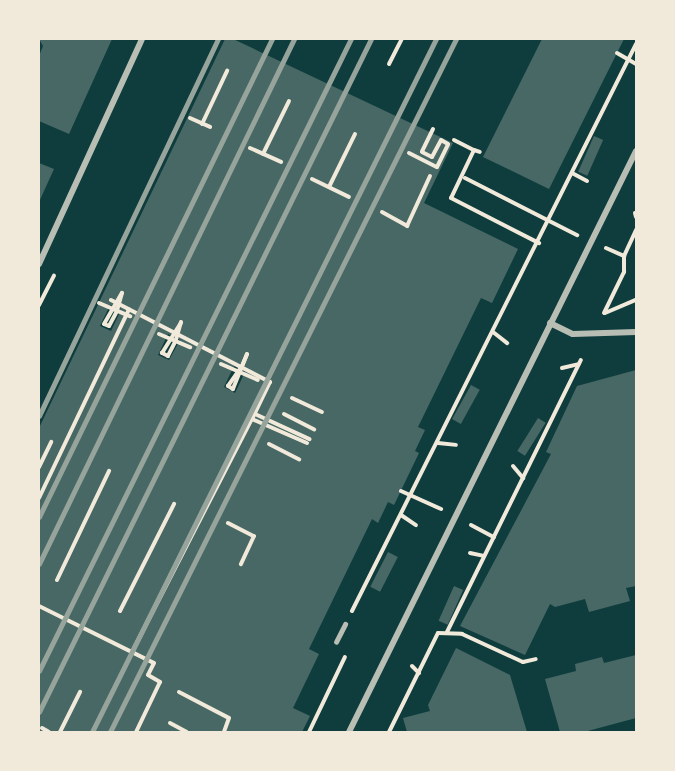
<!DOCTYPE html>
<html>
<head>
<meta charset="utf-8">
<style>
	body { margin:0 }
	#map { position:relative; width:675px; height:771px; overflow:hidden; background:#0f3d3e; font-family:Raleway,sans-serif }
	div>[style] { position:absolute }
	.building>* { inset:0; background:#486865; transform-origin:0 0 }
	.path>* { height:4px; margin:-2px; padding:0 2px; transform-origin:2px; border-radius:2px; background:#f1e9da }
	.service>* { height:4.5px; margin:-2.25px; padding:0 2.25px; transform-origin:2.25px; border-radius:2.25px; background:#b8beb3 }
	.minor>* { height:6px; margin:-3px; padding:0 3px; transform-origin:3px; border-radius:3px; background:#b8beb3 }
	.rail>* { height:4.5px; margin:-2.25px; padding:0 2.25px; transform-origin:2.25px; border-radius:2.25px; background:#97a49c }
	span { translate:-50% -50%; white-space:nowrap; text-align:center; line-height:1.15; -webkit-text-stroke:4.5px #f1e9da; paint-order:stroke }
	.frame { position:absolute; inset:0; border:40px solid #f1e9da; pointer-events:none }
</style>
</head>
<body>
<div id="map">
	<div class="building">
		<i style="clip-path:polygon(39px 39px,112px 39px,69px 134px,39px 121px,39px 56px,43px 46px)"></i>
		<i style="clip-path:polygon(evenodd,225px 39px,233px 39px,453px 143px,424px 203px,518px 249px,492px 303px,481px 298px,418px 427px,425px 430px,415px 451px,419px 453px,394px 505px,388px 502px,378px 523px,372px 519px,309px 649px,319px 654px,293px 708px,310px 716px,302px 732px,39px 732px,39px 428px,225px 39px,110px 305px,121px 310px,111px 331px,100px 326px,110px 305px,225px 39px,168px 334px,180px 340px,169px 360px,158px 355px,168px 334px,225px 39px,234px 366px,245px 372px,235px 393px,224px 387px,234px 366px)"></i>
		<i style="clip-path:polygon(542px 39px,624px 39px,549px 189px,483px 157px)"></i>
		<i style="left:594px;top:136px;width:10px;height:39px;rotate:24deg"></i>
		<i style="clip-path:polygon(39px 163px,54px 169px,39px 202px)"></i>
		<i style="clip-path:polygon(636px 370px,636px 586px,626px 588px,630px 601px,589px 612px,585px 599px,555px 607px,550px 604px,525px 655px,460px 626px,551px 454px,546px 452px,577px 386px)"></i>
		<i style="left:471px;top:385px;width:10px;height:39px;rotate:29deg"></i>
		<i style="left:538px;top:418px;width:9px;height:39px;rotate:32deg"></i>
		<i style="left:388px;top:552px;width:11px;height:39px;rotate:27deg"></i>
		<i style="left:454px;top:586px;width:10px;height:38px;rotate:24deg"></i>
		<i style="clip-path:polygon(456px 648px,510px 675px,527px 732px,407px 732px,403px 718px,430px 711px,428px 705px)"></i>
		<i style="clip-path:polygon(636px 655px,636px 718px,584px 732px,560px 732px,545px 679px,576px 671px,575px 664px,602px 657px,604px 663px)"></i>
	</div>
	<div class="path">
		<i style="left:617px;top:53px;width:22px;rotate:30deg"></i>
		<i style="left:389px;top:64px;width:28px;rotate:-63deg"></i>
		<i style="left:190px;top:118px;width:22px;rotate:24deg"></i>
		<i style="left:202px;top:124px;width:59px;rotate:-64.7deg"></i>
		<i style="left:433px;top:129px;width:25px;rotate:116deg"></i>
		<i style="left:422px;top:152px;width:11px;rotate:27deg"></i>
		<i style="left:432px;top:157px;width:19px;rotate:-62deg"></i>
		<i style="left:454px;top:140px;width:22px;rotate:27deg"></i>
		<i style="left:474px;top:150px;width:53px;rotate:115.6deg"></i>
		<i style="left:451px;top:198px;width:99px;rotate:27.1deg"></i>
		<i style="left:250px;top:148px;width:34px;rotate:24deg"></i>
		<i style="left:474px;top:150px;width:6px;rotate:18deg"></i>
		<i style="left:409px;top:153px;width:31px;rotate:27deg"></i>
		<i style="left:437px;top:167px;width:25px;rotate:-64deg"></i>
		<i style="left:448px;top:144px;width:8px;rotate:-150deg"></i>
		<i style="left:263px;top:154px;width:59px;rotate:-63.9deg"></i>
		<i style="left:572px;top:173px;width:17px;rotate:28deg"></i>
		<i style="left:465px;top:178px;width:126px;rotate:27deg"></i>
		<i style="left:312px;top:179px;width:41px;rotate:25.9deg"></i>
		<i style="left:329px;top:187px;width:59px;rotate:-63.9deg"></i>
		<i style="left:382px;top:212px;width:29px;rotate:29deg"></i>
		<i style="left:407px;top:226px;width:55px;rotate:-65.3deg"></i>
		<i style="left:635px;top:213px;width:4px;rotate:76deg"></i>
		<i style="left:606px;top:248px;width:20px;rotate:24deg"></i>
		<i style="left:122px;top:293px;width:19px;rotate:106deg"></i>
		<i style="left:117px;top:311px;width:17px;rotate:118deg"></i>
		<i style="left:109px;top:326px;width:5px;rotate:-158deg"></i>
		<i style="left:104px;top:324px;width:36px;rotate:-60deg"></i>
		<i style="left:111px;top:300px;width:179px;rotate:27.3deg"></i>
		<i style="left:270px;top:382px;width:41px;rotate:115.9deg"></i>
		<i style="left:252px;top:419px;width:60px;rotate:23.6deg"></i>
		<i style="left:99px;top:303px;width:34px;rotate:23deg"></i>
		<i style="left:39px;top:305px;width:33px;rotate:-63deg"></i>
		<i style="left:604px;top:313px;width:46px;rotate:-64deg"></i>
		<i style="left:624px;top:272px;width:16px;rotate:-90deg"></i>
		<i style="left:624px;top:256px;width:29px;rotate:-65deg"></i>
		<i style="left:605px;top:313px;width:34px;rotate:-23deg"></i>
		<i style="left:181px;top:322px;width:19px;rotate:106deg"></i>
		<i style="left:176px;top:340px;width:18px;rotate:117deg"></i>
		<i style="left:168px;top:356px;width:7px;rotate:-153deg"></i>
		<i style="left:162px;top:353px;width:36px;rotate:-58deg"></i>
		<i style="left:493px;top:332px;width:18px;rotate:38deg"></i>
		<i style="left:159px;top:334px;width:34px;rotate:23deg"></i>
		<i style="left:247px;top:354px;width:38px;rotate:112deg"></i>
		<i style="left:233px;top:389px;width:6px;rotate:-149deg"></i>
		<i style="left:228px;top:386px;width:24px;rotate:-55deg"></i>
		<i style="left:242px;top:366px;width:13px;rotate:-67deg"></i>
		<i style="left:221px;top:364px;width:40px;rotate:23.4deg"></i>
		<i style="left:562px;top:368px;width:17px;rotate:-13deg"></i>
		<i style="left:292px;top:398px;width:33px;rotate:25deg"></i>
		<i style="left:255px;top:414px;width:60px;rotate:24.8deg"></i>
		<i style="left:284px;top:414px;width:34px;rotate:27deg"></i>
		<i style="left:438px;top:443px;width:18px;rotate:6deg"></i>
		<i style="left:269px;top:444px;width:34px;rotate:27deg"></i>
		<i style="left:513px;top:466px;width:16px;rotate:50deg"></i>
		<i style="left:39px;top:467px;width:28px;rotate:-64deg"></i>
		<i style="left:401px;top:491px;width:44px;rotate:24.2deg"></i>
		<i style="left:39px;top:498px;width:209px;rotate:-64.5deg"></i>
		<i style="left:401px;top:515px;width:18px;rotate:34deg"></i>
		<i style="left:228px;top:523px;width:29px;rotate:27deg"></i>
		<i style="left:254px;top:536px;width:31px;rotate:115deg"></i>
		<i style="left:471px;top:525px;width:26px;rotate:28deg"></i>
		<i style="left:470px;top:553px;width:14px;rotate:12deg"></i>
		<i style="left:57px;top:580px;width:121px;rotate:-64.5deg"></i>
		<i style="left:39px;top:606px;width:128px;rotate:26.4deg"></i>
		<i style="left:154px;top:663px;width:13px;rotate:117deg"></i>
		<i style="left:148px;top:675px;width:14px;rotate:30deg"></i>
		<i style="left:160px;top:682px;width:55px;rotate:115.6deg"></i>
		<i style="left:120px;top:611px;width:120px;rotate:-63.2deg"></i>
		<i style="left:352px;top:611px;width:634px;rotate:-63.39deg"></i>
		<i style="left:447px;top:632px;width:303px;rotate:-63.8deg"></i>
		<i style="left:132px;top:652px;width:262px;rotate:-62.8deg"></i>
		<i style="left:412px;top:666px;width:10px;rotate:45deg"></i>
		<i style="left:179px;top:692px;width:56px;rotate:27.5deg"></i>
		<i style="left:229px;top:718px;width:15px;rotate:110deg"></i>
		<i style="left:170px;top:723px;width:19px;rotate:28deg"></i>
		<i style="left:42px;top:728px;width:8px;rotate:30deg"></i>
		<i style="left:60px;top:732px;width:45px;rotate:-63.4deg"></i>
		<i style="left:309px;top:732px;width:83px;rotate:-64.4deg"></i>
		<i style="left:389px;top:732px;width:110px;rotate:-63.7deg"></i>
		<i style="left:438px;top:633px;width:24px;rotate:2deg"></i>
		<i style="left:462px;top:634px;width:67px;rotate:24.7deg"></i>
		<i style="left:523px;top:662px;width:13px;rotate:-13deg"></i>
	</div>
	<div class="service">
		<i style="left:336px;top:642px;width:20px;rotate:-63deg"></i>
	</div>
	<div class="minor">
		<i style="left:39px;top:264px;width:247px;rotate:-65.4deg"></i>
		<i style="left:550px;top:323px;width:25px;rotate:26deg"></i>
		<i style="left:573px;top:334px;width:63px;rotate:-1.8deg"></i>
		<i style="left:349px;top:732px;width:648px;rotate:-63.71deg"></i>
	</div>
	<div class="rail">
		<i style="left:39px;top:416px;width:417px;rotate:-64.6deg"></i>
		<i style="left:39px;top:517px;width:532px;rotate:-64.01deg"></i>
		<i style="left:39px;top:564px;width:584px;rotate:-64.09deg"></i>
		<i style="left:39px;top:671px;width:705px;rotate:-63.73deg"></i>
		<i style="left:39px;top:712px;width:750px;rotate:-63.74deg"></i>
		<i style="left:92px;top:732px;width:774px;rotate:-63.6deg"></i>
		<i style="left:110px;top:732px;width:775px;rotate:-63.47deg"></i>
	</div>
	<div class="frame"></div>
</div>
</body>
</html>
